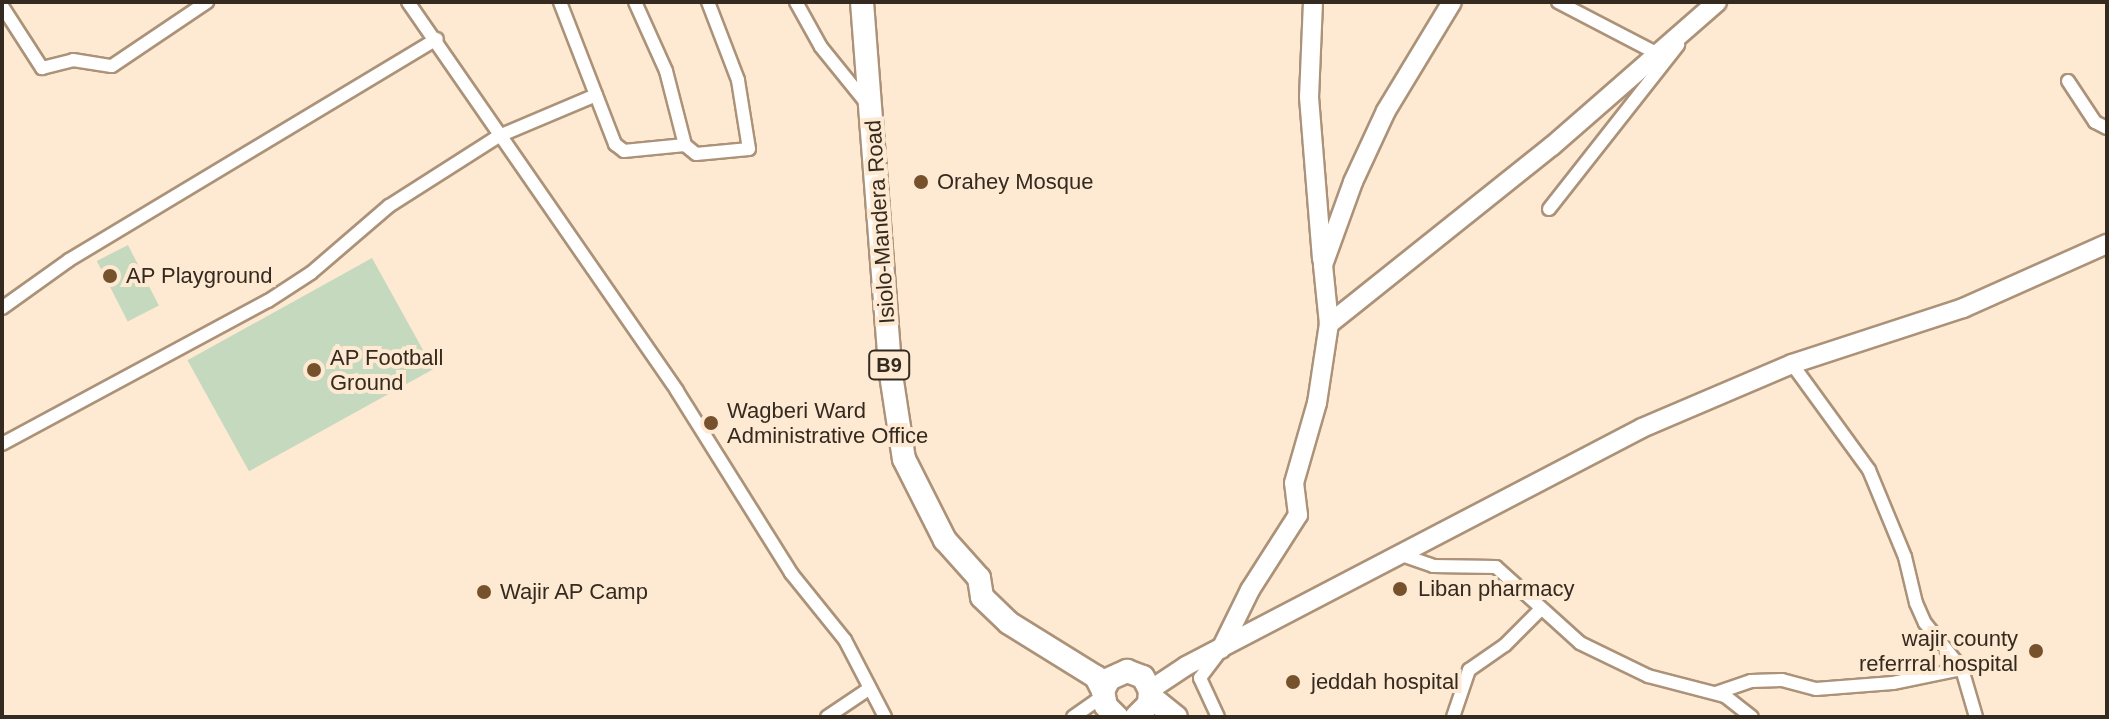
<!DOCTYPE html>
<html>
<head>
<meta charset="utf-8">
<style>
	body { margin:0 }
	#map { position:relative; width:2109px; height:719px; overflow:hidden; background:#fee9d2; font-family:Helvetica,sans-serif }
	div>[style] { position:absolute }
	.green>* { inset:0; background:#c5d9bf; transform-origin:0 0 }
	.roads { filter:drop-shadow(2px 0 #ab9278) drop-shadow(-2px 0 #ab9278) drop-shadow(0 2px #ab9278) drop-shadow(0 -2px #ab9278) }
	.street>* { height:12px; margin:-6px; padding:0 6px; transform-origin:6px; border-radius:6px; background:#fff }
	.secondary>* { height:18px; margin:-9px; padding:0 9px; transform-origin:9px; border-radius:9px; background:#fff }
	.highway>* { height:22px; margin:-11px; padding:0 11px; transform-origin:11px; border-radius:11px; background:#fff }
	.dots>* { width:22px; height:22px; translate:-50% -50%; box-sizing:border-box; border:4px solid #fee9d2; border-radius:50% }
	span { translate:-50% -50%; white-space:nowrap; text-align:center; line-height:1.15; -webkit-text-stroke:8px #fee9d2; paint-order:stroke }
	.shield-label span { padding:2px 6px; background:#fee9d2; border:2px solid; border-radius:6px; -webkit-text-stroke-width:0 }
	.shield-label { font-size:20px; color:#342a1f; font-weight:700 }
	.poi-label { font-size:22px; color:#342a1f }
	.left { translate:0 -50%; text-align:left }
	.right { translate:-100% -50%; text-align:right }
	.street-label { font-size:22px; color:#342a1f }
	.frame { position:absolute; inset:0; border:4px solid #342a1f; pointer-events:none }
</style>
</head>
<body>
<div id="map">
	<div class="green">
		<i style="left:128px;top:245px;width:68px;height:35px;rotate:63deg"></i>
		<i style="left:372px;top:258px;width:127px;height:211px;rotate:61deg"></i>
	</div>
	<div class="roads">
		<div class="street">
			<i style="left:408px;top:2px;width:473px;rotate:55.3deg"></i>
			<i style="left:677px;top:391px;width:215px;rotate:57.9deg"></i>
			<i style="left:791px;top:573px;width:86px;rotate:51.1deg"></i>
			<i style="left:845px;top:640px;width:87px;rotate:62.5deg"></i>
			<i style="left:635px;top:2px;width:76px;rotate:65.8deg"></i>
			<i style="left:666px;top:71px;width:76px;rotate:75.6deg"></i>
			<i style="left:796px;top:2px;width:51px;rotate:60.9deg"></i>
			<i style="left:821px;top:47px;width:75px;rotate:51deg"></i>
			<i style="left:1558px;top:2px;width:113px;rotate:27.5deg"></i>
			<i style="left:2px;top:6px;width:74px;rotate:57.2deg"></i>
			<i style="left:42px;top:68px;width:32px;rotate:-14deg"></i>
			<i style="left:73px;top:60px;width:39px;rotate:9deg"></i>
			<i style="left:112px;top:66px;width:115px;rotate:-34deg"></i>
			<i style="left:2068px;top:81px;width:49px;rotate:56.6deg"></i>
			<i style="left:2095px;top:122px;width:13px;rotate:27deg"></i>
			<i style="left:596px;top:95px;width:53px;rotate:68.8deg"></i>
			<i style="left:615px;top:144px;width:11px;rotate:38deg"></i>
			<i style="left:624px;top:151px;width:61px;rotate:-5.6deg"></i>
			<i style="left:685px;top:145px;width:14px;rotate:39deg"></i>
			<i style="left:696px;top:154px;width:53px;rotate:-5.4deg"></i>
			<i style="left:749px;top:149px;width:70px;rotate:-99.1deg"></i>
			<i style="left:738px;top:80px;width:84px;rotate:-111deg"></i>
			<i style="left:1549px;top:209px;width:209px;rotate:-51.8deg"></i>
			<i style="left:2px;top:308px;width:82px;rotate:-35.6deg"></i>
			<i style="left:69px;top:260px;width:429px;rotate:-31deg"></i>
			<i style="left:1792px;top:364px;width:131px;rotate:54deg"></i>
			<i style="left:1869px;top:470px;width:94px;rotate:67.5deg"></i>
			<i style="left:1905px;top:557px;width:47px;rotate:76.6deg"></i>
			<i style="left:1916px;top:603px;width:22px;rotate:66deg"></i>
			<i style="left:1925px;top:623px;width:59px;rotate:51.2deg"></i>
			<i style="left:1962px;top:669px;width:50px;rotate:73.7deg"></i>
			<i style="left:2px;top:444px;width:302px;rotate:-28.3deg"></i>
			<i style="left:268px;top:301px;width:51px;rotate:-33.1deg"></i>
			<i style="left:311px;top:273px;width:103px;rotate:-40.7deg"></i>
			<i style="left:389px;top:206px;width:130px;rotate:-32.5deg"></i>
			<i style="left:499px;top:136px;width:105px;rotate:-22.9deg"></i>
			<i style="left:596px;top:95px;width:100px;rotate:-111.2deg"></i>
			<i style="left:1399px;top:554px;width:36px;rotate:19deg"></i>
			<i style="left:1433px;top:566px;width:63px;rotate:0.9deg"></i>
			<i style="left:1496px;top:567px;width:113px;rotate:42.1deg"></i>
			<i style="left:1580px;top:643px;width:76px;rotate:25.9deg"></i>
			<i style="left:1648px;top:676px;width:80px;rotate:14.6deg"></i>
			<i style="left:1725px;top:696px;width:34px;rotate:38deg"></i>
			<i style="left:1716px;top:693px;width:37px;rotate:-19deg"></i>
			<i style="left:1751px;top:681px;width:31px;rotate:-2deg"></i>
			<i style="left:1782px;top:680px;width:35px;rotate:15deg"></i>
			<i style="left:1816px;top:689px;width:77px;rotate:-4.5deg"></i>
			<i style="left:1893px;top:683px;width:70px;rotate:-11.5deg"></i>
			<i style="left:827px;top:717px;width:48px;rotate:-34deg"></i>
			<i style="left:1073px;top:717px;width:37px;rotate:-35deg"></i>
			<i style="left:1218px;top:717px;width:43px;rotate:-114.8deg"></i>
			<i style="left:1200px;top:678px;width:34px;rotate:-53deg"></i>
			<i style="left:1453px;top:717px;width:50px;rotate:-71.2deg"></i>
			<i style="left:1469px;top:670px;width:44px;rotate:-34.8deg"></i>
			<i style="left:1505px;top:645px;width:48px;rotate:-45deg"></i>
		</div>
		<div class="secondary">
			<i style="left:1313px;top:2px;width:95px;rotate:92.4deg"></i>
			<i style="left:1309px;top:97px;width:163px;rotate:85.4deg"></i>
			<i style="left:1329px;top:324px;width:59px;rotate:-95.8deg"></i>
			<i style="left:1323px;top:265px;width:88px;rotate:-70.1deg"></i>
			<i style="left:1353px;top:182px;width:78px;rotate:-65.1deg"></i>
			<i style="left:1386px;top:111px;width:127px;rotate:-58.8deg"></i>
			<i style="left:1221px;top:649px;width:66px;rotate:-63.8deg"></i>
			<i style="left:1250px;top:590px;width:89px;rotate:-57.4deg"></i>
			<i style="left:1298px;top:515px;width:32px;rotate:-97deg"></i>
			<i style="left:1294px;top:483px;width:83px;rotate:-74deg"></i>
			<i style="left:1317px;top:403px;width:80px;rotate:-81.4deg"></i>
			<i style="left:1329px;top:324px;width:285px;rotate:-38.6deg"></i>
			<i style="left:1552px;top:146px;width:219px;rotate:-41.1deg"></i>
			<i style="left:1150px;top:690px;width:43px;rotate:-33.7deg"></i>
			<i style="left:1186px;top:666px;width:514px;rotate:-27.56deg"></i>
			<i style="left:1642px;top:428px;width:163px;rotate:-23.1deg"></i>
			<i style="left:1792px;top:364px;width:180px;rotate:-18.1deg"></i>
			<i style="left:1963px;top:308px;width:158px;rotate:-24deg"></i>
		</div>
		<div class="highway">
			<i style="left:862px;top:2px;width:367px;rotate:85.6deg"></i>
			<i style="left:890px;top:368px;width:92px;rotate:81.3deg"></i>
			<i style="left:904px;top:459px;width:91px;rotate:63.2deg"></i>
			<i style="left:945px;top:540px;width:51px;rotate:48.2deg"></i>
			<i style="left:979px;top:578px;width:19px;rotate:81deg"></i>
			<i style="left:982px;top:597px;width:37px;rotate:44deg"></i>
			<i style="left:1009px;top:623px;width:102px;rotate:31.8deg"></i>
			<i style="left:1096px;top:677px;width:16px;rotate:63deg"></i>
			<i style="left:1151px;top:697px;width:32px;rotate:39deg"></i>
			<i style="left:1117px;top:717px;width:16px;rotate:-135deg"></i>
			<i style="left:1106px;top:706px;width:15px;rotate:-101deg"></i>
			<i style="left:1103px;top:691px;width:13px;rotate:-63deg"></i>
			<i style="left:1109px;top:679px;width:20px;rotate:-24deg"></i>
			<i style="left:1127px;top:671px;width:17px;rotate:21deg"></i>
			<i style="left:1143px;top:677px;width:15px;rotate:62deg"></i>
			<i style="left:1150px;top:690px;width:14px;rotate:94deg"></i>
			<i style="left:1149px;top:704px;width:18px;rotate:135deg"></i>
		</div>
	</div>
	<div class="dots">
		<i style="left:921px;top:182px;background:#76522c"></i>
		<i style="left:110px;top:276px;background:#76522c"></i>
		<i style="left:314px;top:370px;background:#76522c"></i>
		<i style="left:711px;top:423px;background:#76522c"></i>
		<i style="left:1400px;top:589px;background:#76522c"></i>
		<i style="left:484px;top:592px;background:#76522c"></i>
		<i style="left:2036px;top:651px;background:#76522c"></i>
		<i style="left:1293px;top:682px;background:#76522c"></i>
	</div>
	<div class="shield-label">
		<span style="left:889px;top:365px">B9</span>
	</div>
	<div class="poi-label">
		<span class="left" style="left:937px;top:182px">Orahey Mosque</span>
		<span class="left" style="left:126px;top:276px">AP Playground</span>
		<span class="left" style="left:330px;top:370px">AP Football<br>Ground</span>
		<span class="left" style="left:727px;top:423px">Wagberi Ward<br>Administrative Office</span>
		<span class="left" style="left:1418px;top:589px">Liban pharmacy</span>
		<span class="left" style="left:500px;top:592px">Wajir AP Camp</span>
		<span class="right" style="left:2018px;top:651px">wajir county<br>referrral hospital</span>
		<span class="left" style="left:1311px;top:682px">jeddah hospital</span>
	</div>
	<div class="street-label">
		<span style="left:880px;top:222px;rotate:-94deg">Isiolo-Mandera Road</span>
	</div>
	<div class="frame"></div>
</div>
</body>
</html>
